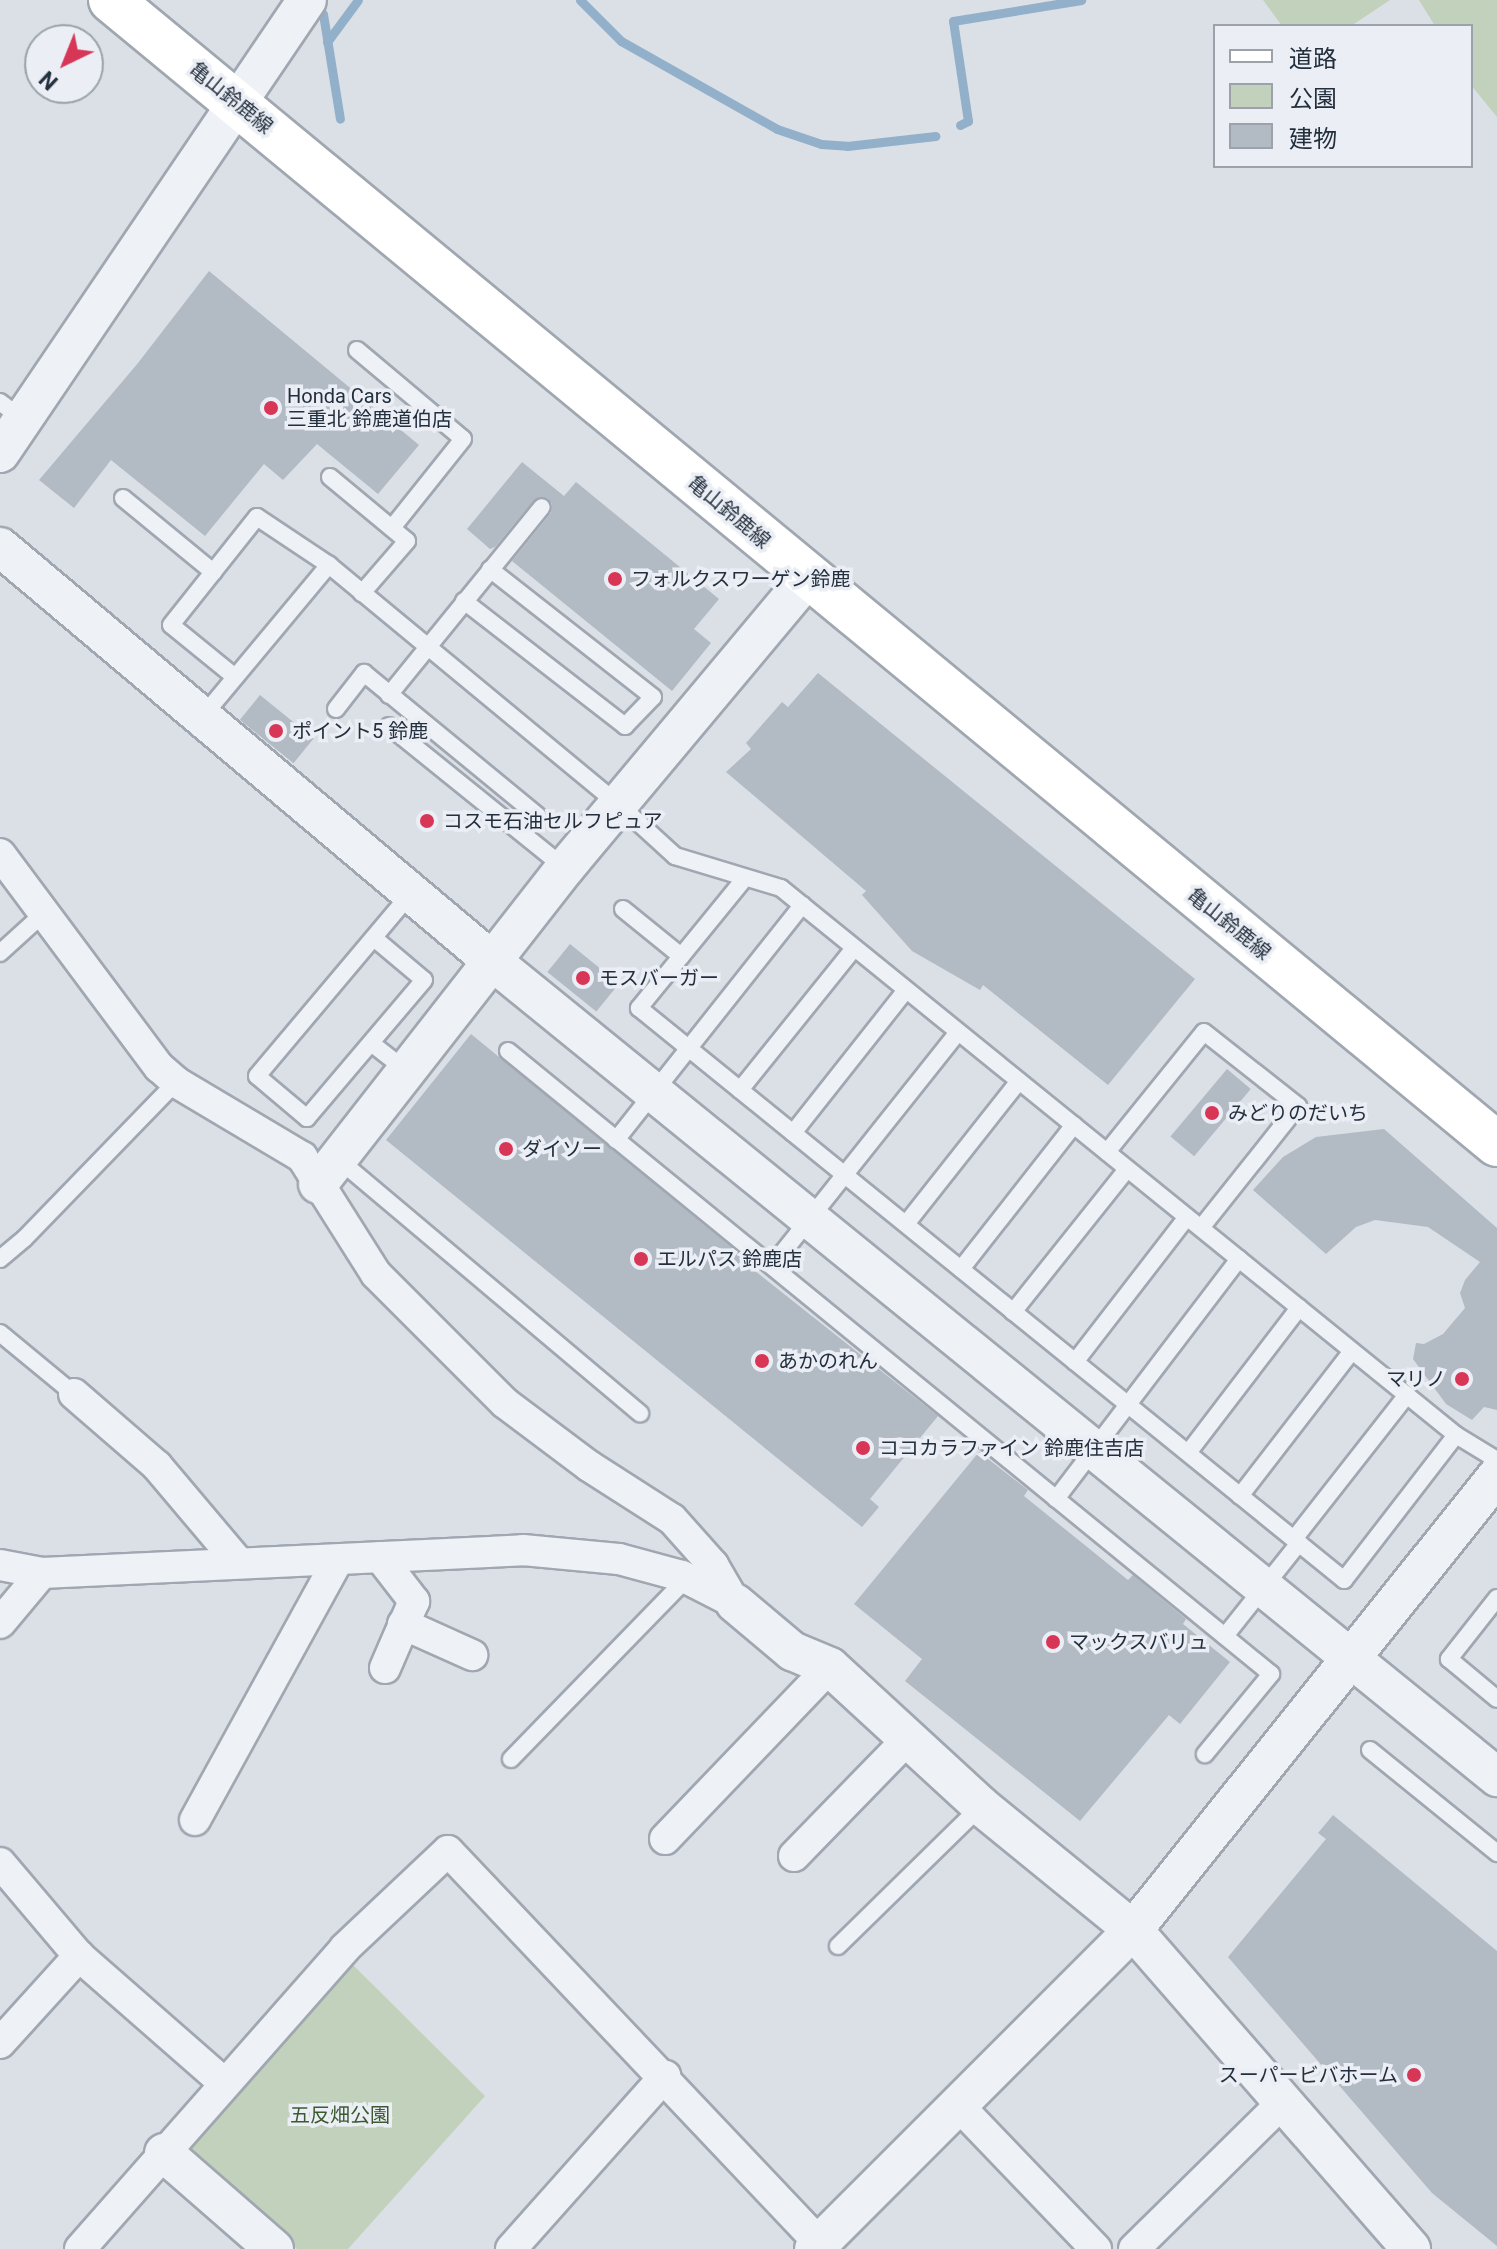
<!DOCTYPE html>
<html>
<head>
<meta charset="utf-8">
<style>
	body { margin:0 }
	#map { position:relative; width:1497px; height:2249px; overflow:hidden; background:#dbe0e7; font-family:Roboto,"Noto Sans JP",sans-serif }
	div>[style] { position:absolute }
	.green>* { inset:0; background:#c2d1bc }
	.stream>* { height:9px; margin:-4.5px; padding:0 4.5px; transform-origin:4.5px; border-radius:4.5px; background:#93b0ca }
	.building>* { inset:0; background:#b2bac4; transform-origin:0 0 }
	.roads { filter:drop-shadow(2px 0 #a0a7b1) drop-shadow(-2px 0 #a0a7b1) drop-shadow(0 2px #a0a7b1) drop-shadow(0 -2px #a0a7b1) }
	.service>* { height:16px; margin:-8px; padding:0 8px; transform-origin:8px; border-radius:8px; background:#eef1f5 }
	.minor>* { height:30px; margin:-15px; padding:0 15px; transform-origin:15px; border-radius:15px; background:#eef1f5 }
	.tertiary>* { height:38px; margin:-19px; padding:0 19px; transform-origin:19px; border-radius:19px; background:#eef1f5 }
	.primary>* { height:44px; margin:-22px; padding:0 22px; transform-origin:22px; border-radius:22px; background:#fff }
	.dots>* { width:22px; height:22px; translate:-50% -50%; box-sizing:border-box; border:4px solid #ebeff5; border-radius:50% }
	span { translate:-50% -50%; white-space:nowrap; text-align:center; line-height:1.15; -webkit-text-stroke:7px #ebeff5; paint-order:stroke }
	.street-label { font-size:20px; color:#242f3e }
	.poi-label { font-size:20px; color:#242f3e }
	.left { translate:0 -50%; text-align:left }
	.right { translate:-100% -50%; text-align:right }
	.park-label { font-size:20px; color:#3b5a31 }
	.legend { position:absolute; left:1213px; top:24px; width:260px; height:144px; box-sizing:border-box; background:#ebeff5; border:2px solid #9ba2ac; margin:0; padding:10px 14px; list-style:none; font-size:24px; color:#242f3e }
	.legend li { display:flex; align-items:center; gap:16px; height:40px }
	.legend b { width:40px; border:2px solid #9ba2ac }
	.north { position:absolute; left:24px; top:24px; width:80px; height:80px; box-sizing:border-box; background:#ebeff5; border:2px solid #9ba2ac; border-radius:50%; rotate:223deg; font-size:22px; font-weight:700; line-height:32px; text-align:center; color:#242f3e }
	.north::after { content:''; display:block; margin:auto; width:28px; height:36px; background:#d73656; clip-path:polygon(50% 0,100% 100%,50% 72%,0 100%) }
</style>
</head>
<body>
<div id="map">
	<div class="green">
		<i style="clip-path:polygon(1263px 0,1390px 0,1351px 26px,1282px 26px)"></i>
		<i style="clip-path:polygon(1419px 0,1497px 0,1497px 117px,1471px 85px,1471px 26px,1435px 26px)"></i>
		<i style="clip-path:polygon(348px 1960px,485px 2096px,348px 2249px,297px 2249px,188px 2150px,187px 2143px)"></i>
	</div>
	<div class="stream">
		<i style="left:580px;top:0;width:58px;rotate:45deg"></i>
		<i style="left:621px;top:41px;width:179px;rotate:29.4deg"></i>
		<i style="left:777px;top:129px;width:46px;rotate:18.8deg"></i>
		<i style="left:821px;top:144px;width:26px;rotate:4deg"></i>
		<i style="left:847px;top:146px;width:89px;rotate:-6.5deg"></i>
		<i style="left:323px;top:14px;width:106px;rotate:80.8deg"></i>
		<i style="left:327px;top:42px;width:52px;rotate:-53.6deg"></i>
		<i style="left:960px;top:125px;width:9px;rotate:-27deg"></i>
		<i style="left:968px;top:121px;width:101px;rotate:-98.5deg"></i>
		<i style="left:953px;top:21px;width:130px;rotate:-9.3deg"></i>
	</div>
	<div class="building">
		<i style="clip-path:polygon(209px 271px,419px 445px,378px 494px,317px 444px,283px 480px,264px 464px,205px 536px,111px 460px,74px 508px,39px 480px,138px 363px)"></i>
		<i style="clip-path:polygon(522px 462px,564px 496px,576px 482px,719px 599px,694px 629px,711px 643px,672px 691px,512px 561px,551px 513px,552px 504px,548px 498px,534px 500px,495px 547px,490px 549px,467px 529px)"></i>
		<i style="clip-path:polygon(818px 673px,1195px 979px,1108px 1085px,983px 985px,980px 990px,912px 951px,862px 895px,866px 891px,726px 772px,751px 749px,746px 743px,782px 702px,788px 707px)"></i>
		<i style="left:260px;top:695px;width:69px;height:32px;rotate:39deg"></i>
		<i style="left:570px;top:944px;width:63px;height:36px;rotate:39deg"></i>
		<i style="clip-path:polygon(471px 1034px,752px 1264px,750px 1267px,938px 1416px,870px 1499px,879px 1507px,862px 1527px,386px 1140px)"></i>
		<i style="left:1227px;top:1069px;width:31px;height:88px;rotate:40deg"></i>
		<i style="clip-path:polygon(1384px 1129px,1497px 1228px,1497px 1410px,1484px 1407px,1472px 1420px,1446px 1404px,1413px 1359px,1416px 1343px,1424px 1344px,1443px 1334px,1465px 1308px,1460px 1293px,1465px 1280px,1480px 1262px,1428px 1227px,1375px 1220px,1356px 1227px,1326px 1254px,1253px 1190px,1283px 1157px,1316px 1137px)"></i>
		<i style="clip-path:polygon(979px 1452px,1028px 1490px,1024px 1496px,1128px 1580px,1133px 1575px,1186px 1619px,1183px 1624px,1230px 1662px,1180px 1724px,1169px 1715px,1080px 1821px,905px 1681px,922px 1659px,854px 1604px)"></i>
		<i style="clip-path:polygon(1333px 1815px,1497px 1951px,1497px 2246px,1432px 2193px,1228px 1957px,1326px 1839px,1318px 1833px)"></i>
	</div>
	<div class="roads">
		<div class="service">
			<i style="left:357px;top:350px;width:138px;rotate:40deg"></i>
			<i style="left:463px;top:439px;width:114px;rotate:128.6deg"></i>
			<i style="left:0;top:402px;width:29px;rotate:38deg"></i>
			<i style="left:330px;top:477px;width:100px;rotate:39.7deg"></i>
			<i style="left:407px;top:541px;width:69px;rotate:130.9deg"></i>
			<i style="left:123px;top:498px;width:117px;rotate:39.4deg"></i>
			<i style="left:464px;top:601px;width:204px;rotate:37.8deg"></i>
			<i style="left:625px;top:726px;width:40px;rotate:-46deg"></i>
			<i style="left:653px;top:697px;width:207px;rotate:-141.9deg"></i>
			<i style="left:235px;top:677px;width:82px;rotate:-140.9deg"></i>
			<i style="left:171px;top:625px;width:138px;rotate:-51.5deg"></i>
			<i style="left:257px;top:517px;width:87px;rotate:33.7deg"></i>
			<i style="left:329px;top:565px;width:374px;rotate:39.6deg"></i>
			<i style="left:617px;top:803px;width:79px;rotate:42.4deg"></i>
			<i style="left:675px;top:856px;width:111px;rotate:16.8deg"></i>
			<i style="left:781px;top:888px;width:869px;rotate:39.02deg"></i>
			<i style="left:1456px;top:1435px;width:48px;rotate:31.4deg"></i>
			<i style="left:389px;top:695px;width:242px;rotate:-50.9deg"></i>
			<i style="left:336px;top:709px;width:46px;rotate:-52.1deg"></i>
			<i style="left:364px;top:673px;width:225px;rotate:39.4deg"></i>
			<i style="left:203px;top:716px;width:197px;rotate:-50.2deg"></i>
			<i style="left:389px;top:726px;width:226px;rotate:38.9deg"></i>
			<i style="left:745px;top:878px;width:168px;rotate:129.2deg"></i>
			<i style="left:639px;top:1008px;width:908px;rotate:39.05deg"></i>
			<i style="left:1344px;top:1580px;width:183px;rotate:-52.3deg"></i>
			<i style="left:623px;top:909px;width:75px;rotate:39deg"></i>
			<i style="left:374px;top:938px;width:65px;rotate:40deg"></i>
			<i style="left:424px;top:980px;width:181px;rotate:130.3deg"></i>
			<i style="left:307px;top:1118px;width:65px;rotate:-140deg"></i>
			<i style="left:257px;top:1076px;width:239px;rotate:-49.9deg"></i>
			<i style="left:0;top:953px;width:61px;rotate:-42.3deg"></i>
			<i style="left:371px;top:1043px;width:46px;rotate:37.9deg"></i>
			<i style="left:508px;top:1051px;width:985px;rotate:39.23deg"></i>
			<i style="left:1271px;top:1674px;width:104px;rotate:129.5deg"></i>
			<i style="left:740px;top:1090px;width:182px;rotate:-51.2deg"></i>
			<i style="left:793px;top:1133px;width:182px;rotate:-51.7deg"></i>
			<i style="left:616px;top:1140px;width:300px;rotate:-51.6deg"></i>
			<i style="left:1107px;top:1152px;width:154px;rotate:-51.1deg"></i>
			<i style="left:1204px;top:1032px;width:120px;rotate:38.2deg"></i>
			<i style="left:1298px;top:1106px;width:156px;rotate:128.5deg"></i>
			<i style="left:338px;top:1159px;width:395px;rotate:40.1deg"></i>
			<i style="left:906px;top:1224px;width:182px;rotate:-51.7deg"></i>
			<i style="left:0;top:1259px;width:31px;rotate:-40deg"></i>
			<i style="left:24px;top:1239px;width:219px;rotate:-45.9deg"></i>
			<i style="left:772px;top:1266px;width:299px;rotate:-51.5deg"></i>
			<i style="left:961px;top:1269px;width:183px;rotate:-51.9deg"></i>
			<i style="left:1013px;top:1312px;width:183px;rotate:-51.4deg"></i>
			<i style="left:0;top:1333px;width:96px;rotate:39.5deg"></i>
			<i style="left:1075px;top:1362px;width:183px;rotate:-52.3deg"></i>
			<i style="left:1188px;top:1453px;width:183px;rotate:-52.6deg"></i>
			<i style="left:1240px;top:1496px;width:183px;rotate:-52.3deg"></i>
			<i style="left:1056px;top:1499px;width:302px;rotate:-52.7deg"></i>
			<i style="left:1294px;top:1539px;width:183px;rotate:-51.9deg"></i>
			<i style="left:1497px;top:1598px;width:78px;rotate:128.2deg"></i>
			<i style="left:1449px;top:1659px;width:62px;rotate:39.8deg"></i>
			<i style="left:1225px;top:1636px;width:119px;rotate:-51.5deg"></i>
			<i style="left:1370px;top:1750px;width:164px;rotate:39deg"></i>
			<i style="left:511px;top:1759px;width:252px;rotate:-45.8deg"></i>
			<i style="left:838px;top:1946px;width:200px;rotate:-44.4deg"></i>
		</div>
		<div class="minor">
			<i style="left:0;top:854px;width:266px;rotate:53.3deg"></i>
			<i style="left:159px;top:1067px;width:23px;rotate:41deg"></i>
			<i style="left:176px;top:1082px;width:147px;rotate:30.8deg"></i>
			<i style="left:302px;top:1157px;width:138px;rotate:57.7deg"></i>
			<i style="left:376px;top:1274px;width:182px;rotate:45deg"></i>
			<i style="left:505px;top:1403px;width:105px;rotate:36.9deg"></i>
			<i style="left:589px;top:1466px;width:98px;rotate:32.6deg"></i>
			<i style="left:672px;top:1519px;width:62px;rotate:48.3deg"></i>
			<i style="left:713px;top:1565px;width:44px;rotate:59.9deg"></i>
			<i style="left:74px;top:1394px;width:110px;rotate:40.9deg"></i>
			<i style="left:157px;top:1466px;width:126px;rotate:49.8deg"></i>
			<i style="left:380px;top:1557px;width:56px;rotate:52.3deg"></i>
			<i style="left:414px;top:1601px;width:73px;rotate:113.4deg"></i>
			<i style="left:0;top:1565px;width:43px;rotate:10.8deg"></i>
			<i style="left:42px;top:1573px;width:482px;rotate:-2.7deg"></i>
			<i style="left:523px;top:1550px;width:96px;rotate:5.4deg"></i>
			<i style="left:619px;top:1559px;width:65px;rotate:15.1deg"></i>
			<i style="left:682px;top:1576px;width:59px;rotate:27deg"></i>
			<i style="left:0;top:1623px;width:65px;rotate:-50deg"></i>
			<i style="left:403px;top:1624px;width:76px;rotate:24.2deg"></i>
			<i style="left:195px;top:1820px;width:297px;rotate:-61.2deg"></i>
			<i style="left:665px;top:1839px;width:238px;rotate:-46.2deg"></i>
			<i style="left:794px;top:1856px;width:162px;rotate:-45.8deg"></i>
			<i style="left:0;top:1863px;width:122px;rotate:49.7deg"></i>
			<i style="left:79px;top:1956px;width:194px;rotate:41.2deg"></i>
			<i style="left:0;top:2043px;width:118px;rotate:-47.8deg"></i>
			<i style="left:957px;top:2104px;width:201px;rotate:46.2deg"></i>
			<i style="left:80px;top:2249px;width:401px;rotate:-48.6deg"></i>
			<i style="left:345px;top:1948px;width:141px;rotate:-43.3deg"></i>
			<i style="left:448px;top:1851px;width:548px;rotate:46.55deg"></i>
			<i style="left:511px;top:2249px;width:232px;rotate:-48.3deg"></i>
			<i style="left:1134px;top:2249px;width:211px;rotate:-44.6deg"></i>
		</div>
		<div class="tertiary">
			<i style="left:0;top:453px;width:547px;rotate:-55.87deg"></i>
			<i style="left:0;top:547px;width:643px;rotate:40.08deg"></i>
			<i style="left:492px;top:961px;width:1295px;rotate:39.07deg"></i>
			<i style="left:318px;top:1184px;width:401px;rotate:-52deg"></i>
			<i style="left:565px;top:868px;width:379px;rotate:-50.1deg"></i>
			<i style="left:735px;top:1603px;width:75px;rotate:40.1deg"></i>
			<i style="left:792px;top:1651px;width:41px;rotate:22.8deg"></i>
			<i style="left:830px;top:1667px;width:205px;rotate:42.6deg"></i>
			<i style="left:981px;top:1806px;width:196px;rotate:39.2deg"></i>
			<i style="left:1133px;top:1930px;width:423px;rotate:48.9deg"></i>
			<i style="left:164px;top:2153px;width:146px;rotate:41.1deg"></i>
			<i style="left:814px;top:2249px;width:451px;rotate:-45deg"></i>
			<i style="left:1133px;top:1930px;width:582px;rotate:-51.28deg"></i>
		</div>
		<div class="primary">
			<i style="left:111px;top:0;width:1797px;rotate:39.54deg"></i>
		</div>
	</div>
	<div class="dots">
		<i style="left:271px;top:408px;background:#d73656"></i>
		<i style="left:615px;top:579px;background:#d73656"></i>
		<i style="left:276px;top:731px;background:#d73656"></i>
		<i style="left:427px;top:821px;background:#d73656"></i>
		<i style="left:583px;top:978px;background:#d73656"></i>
		<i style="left:1212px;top:1113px;background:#d73656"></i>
		<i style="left:506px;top:1149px;background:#d73656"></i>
		<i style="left:641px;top:1259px;background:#d73656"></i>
		<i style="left:762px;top:1361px;background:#d73656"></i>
		<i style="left:1462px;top:1379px;background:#d73656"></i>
		<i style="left:863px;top:1448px;background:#d73656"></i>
		<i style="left:1053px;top:1642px;background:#d73656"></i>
		<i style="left:1414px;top:2075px;background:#d73656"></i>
	</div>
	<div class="street-label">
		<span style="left:231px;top:98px;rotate:39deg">亀山鈴鹿線</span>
		<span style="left:729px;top:512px;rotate:40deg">亀山鈴鹿線</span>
		<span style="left:1229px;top:924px;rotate:39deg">亀山鈴鹿線</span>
	</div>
	<div class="poi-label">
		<span class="left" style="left:287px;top:408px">Honda Cars<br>三重北 鈴鹿道伯店</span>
		<span class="left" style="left:631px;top:579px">フォルクスワーゲン鈴鹿</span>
		<span class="left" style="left:292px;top:731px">ポイント5 鈴鹿</span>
		<span class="left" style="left:443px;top:821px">コスモ石油セルフピュア</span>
		<span class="left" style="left:599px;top:978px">モスバーガー</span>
		<span class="left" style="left:1228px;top:1113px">みどりのだいち</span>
		<span class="left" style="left:522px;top:1149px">ダイソー</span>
		<span class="left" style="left:657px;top:1259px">エルパス 鈴鹿店</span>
		<span class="left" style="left:778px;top:1361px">あかのれん</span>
		<span class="right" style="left:1446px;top:1379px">マリノ</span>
		<span class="left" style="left:879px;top:1448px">ココカラファイン 鈴鹿住吉店</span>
		<span class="left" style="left:1069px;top:1642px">マックスバリュ</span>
		<span class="right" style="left:1398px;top:2075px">スーパービバホーム</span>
	</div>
	<div class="park-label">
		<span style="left:340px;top:2115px">五反畑公園</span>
	</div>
	<ul class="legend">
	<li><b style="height:10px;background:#fff"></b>道路</li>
	<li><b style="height:22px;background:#c2d1bc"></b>公園</li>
	<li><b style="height:22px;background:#b2bac4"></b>建物</li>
	</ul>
	<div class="north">N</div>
</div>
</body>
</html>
